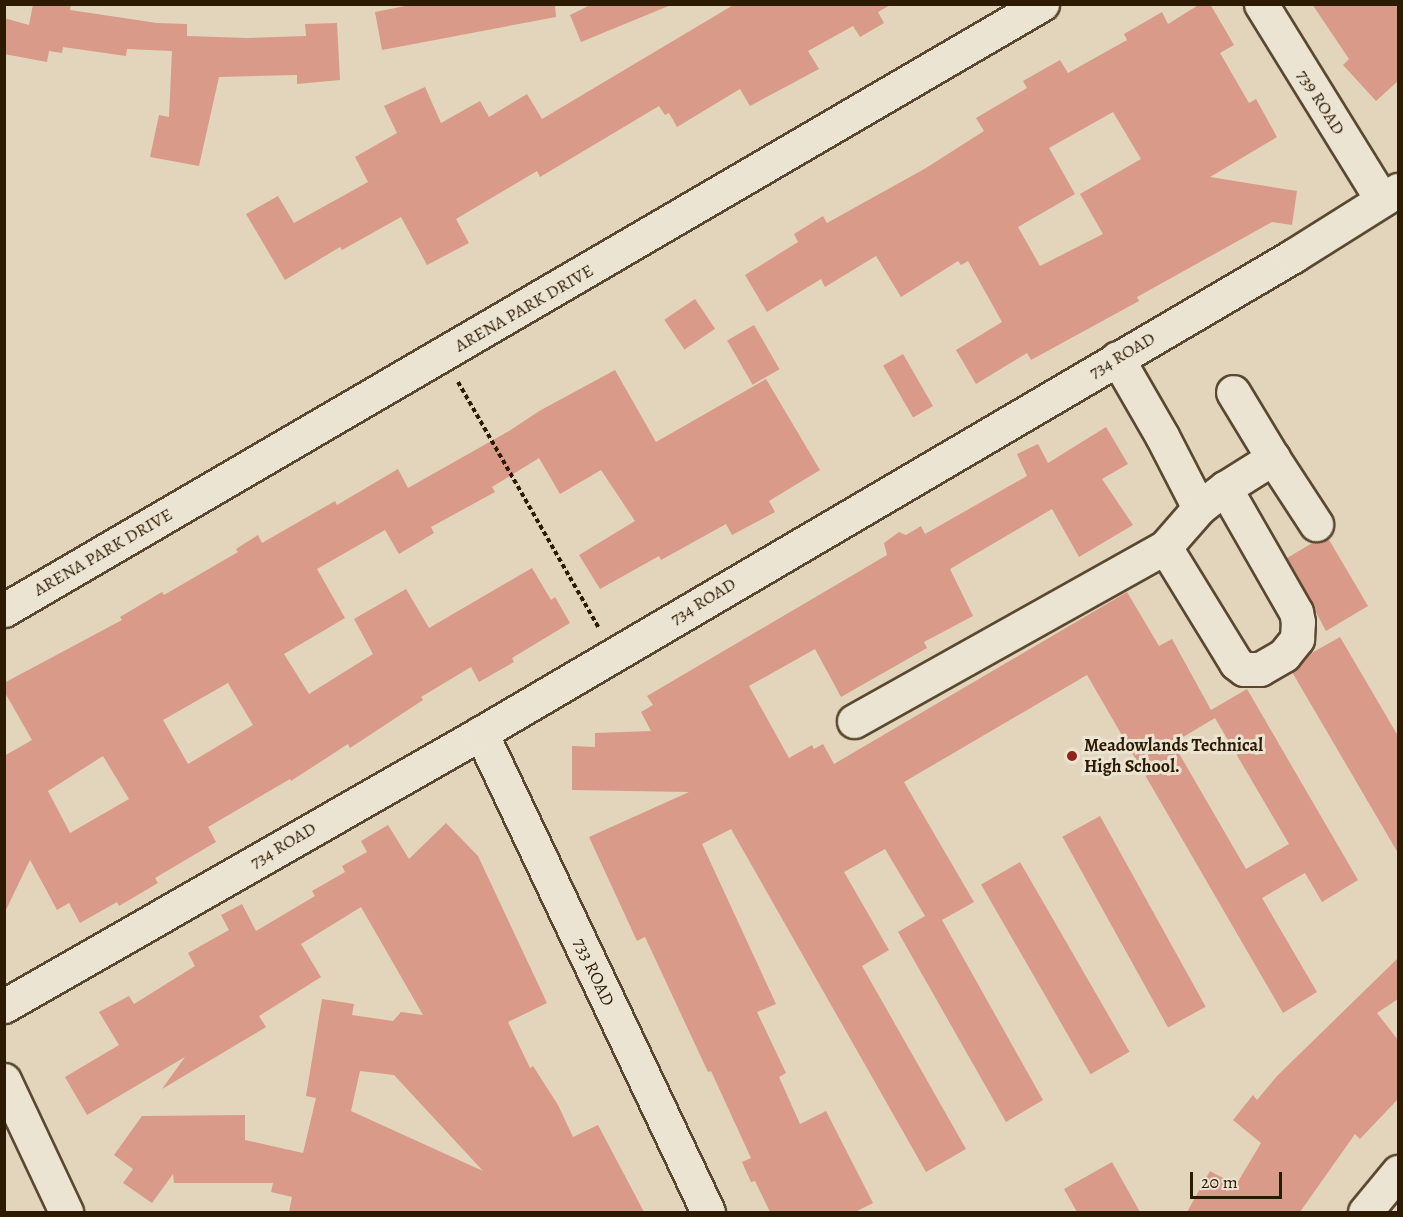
<!DOCTYPE html>
<html>
<head>
<meta charset="utf-8">
<style>
	body { margin:0 }
	#map { position:relative; width:1403px; height:1217px; overflow:hidden; background:#e2d5bc; font-family:Alegreya,serif }
	div>[style] { position:absolute }
	.building>* { inset:0; background:#d99a8a; transform-origin:0 0 }
	.path>* { height:4px; margin-top:-2px; transform-origin:0; background:repeating-linear-gradient(90deg,#2c1a02 0 4.5px,transparent 0 7.5px) }
	.roads { filter:drop-shadow(2px 0 #5a4930) drop-shadow(-2px 0 #5a4930) drop-shadow(0 2px #5a4930) drop-shadow(0 -2px #5a4930) }
	.minor>* { height:33px; margin:-16.5px; padding:0 16.5px; transform-origin:16.5px; border-radius:16.5px; background:#ece4d3 }
	.dots>* { width:16px; height:16px; translate:-50% -50%; box-sizing:border-box; border:3px solid #ece4d3; border-radius:50% }
	span { translate:-50% -50%; white-space:nowrap; text-align:center; line-height:1.15; -webkit-text-stroke:6px #ece4d3; paint-order:stroke }
	.street-label { font-size:18px; color:#2c1a02 }
	.poi-label { font-size:18px; color:#2c1a02; font-weight:700 }
	.left { translate:0 -50%; text-align:left }
	.frame { position:absolute; inset:0; border:6px solid #2c1a02; pointer-events:none }
	.scale { position:absolute; left:1190px; top:1172px; width:92px; height:27px; box-sizing:border-box; border:3px solid #2c1a02; border-top:0; padding-left:8px; font-size:18px; line-height:21px; white-space:nowrap; color:#2c1a02; -webkit-text-stroke:4px #ece4d3; paint-order:stroke }
</style>
</head>
<body>
<div id="map">
	<div class="building">
		<i style="clip-path:polygon(33px 4px,71px 4px,70px 10px,157px 23px,187px 24px,187px 36px,247px 38px,306px 36px,305px 24px,337px 23px,340px 80px,297px 84px,297px 75px,219px 77px,199px 166px,150px 157px,159px 115px,169px 117px,172px 51px,127px 49px,126px 56px,63px 47px,62px 53px,49px 51px,47px 62px,4px 54px,4px 18px,29px 25px)"></i>
		<i style="clip-path:polygon(415px 4px,555px 4px,556px 17px,382px 50px,375px 12px)"></i>
		<i style="clip-path:polygon(592px 4px,671px 4px,671px 5px,581px 42px,570px 15px)"></i>
		<i style="clip-path:polygon(735px 4px,892px 4px,878px 12px,884px 23px,860px 37px,853px 26px,808px 51px,819px 69px,750px 106px,740px 89px,677px 127px,669px 113px,665px 115px,659px 106px,540px 177px,537px 171px,456px 219px,469px 243px,427px 265px,401px 217px,342px 250px,340px 247px,285px 280px,246px 214px,278px 196px,294px 223px,368px 182px,355px 157px,397px 133px,384px 106px,425px 87px,441px 123px,480px 101px,489px 117px,527px 94px,542px 119px)"></i>
		<i style="clip-path:polygon(evenodd,1200px 4px,1210px 4px,1234px 45px,1220px 53px,1249px 103px,1256px 99px,1277px 137px,1210px 177px,1297px 191px,1292px 225px,1272px 222px,1137px 297px,1139px 301px,1031px 360px,1027px 353px,976px 384px,956px 350px,1002px 322px,968px 261px,961px 265px,958px 261px,901px 297px,876px 256px,825px 287px,821px 279px,767px 312px,745px 275px,798px 242px,794px 234px,823px 216px,827px 223px,926px 168px,984px 131px,976px 118px,1027px 88px,1023px 81px,1060px 60px,1068px 73px,1127px 40px,1124px 34px,1162px 12px,1168px 24px,1200px 4px,1113px 112px,1141px 159px,1080px 194px,1103px 234px,1040px 266px,1018px 227px,1075px 194px,1049px 148px,1113px 112px)"></i>
		<i style="clip-path:polygon(1312px 4px,1398px 4px,1398px 81px,1376px 101px,1343px 65px,1349px 59px)"></i>
		<i style="left:695px;top:299px;width:36px;height:37px;rotate:56deg"></i>
		<i style="left:754px;top:325px;width:51px;height:31px;rotate:60deg"></i>
		<i style="left:903px;top:354px;width:60px;height:23px;rotate:60deg"></i>
		<i style="clip-path:polygon(evenodd,615px 370px,656px 442px,766px 379px,820px 470px,769px 501px,775px 512px,732px 535px,726px 524px,661px 560px,659px 556px,600px 589px,579px 555px,635px 521px,601px 470px,560px 494px,539px 458px,492px 487px,495px 492px,431px 527px,434px 533px,399px 554px,385px 530px,317px 569px,345px 618px,284px 654px,309px 694px,373px 654px,354px 619px,406px 589px,429px 628px,532px 568px,551px 600px,555px 597px,570px 623px,512px 658px,514px 662px,479px 682px,471px 667px,421px 697px,423px 700px,350px 748px,348px 744px,291px 781px,290px 779px,208px 827px,216px 842px,155px 878px,158px 883px,119px 906px,117px 902px,80px 923px,69px 903px,57px 910px,30px 860px,4px 914px,4px 756px,32px 740px,4px 691px,4px 683px,122px 620px,120px 617px,162px 592px,164px 595px,238px 552px,236px 549px,258px 535px,262px 543px,335px 501px,337px 505px,398px 469px,408px 488px,509px 431px,541px 410px,615px 370px,228px 683px,253px 725px,188px 764px,163px 720px,228px 683px,615px 370px,103px 756px,129px 799px,70px 833px,48px 791px,103px 756px)"></i>
		<i style="clip-path:polygon(evenodd,1106px 427px,1128px 464px,1102px 479px,1133px 525px,1079px 557px,1052px 509px,950px 569px,973px 616px,924px 642px,927px 648px,841px 697px,815px 649px,749px 686px,789px 758px,812px 745px,814px 749px,823px 744px,834px 764px,1127px 592px,1159px 646px,1172px 639px,1211px 710px,1247px 689px,1358px 880px,1322px 902px,1305px 873px,1262px 898px,1317px 992px,1283px 1013px,1087px 675px,904px 782px,974px 902px,942px 920px,1043px 1100px,1006px 1122px,898px 932px,925px 916px,885px 849px,844px 872px,889px 950px,862px 966px,966px 1149px,926px 1172px,731px 829px,702px 844px,776px 1004px,757px 1012px,786px 1073px,779px 1077px,800px 1124px,826px 1111px,873px 1203px,855px 1212px,770px 1212px,755px 1181px,751px 1182px,742px 1162px,751px 1158px,711px 1071px,708px 1072px,645px 937px,637px 941px,589px 837px,689px 792px,572px 790px,572px 746px,595px 747px,595px 733px,651px 731px,641px 712px,653px 705px,647px 696px,887px 555px,884px 543px,899px 532px,906px 535px,921px 526px,925px 534px,1027px 476px,1017px 454px,1038px 444px,1048px 463px,1106px 427px,1215px 718px,1289px 844px,1246px 869px,1173px 743px,1215px 718px)"></i>
		<i style="clip-path:polygon(1328px 538px,1368px 606px,1326px 631px,1287px 558px,1314px 542px)"></i>
		<i style="clip-path:polygon(1340px 637px,1398px 736px,1398px 853px,1292px 672px,1308px 655px)"></i>
		<i style="left:1100px;top:816px;width:218px;height:43px;rotate:61deg"></i>
		<i style="clip-path:polygon(evenodd,446px 823px,478px 856px,547px 1003px,508px 1022px,530px 1068px,533px 1066px,558px 1105px,573px 1137px,598px 1125px,644px 1212px,289px 1212px,292px 1197px,271px 1192px,273px 1183px,174px 1183px,173px 1174px,152px 1203px,123px 1183px,133px 1169px,114px 1155px,142px 1116px,245px 1115px,245px 1140px,303px 1153px,316px 1098px,306px 1096px,322px 999px,354px 1004px,352px 1015px,393px 1021px,401px 1012px,423px 1015px,361px 907px,301px 944px,321px 977px,259px 1016px,266px 1027px,162px 1089px,185px 1057px,87px 1115px,65px 1077px,119px 1045px,99px 1012px,129px 996px,134px 1004px,195px 966px,188px 953px,229px 930px,221px 915px,242px 904px,256px 931px,315px 896px,312px 891px,345px 872px,342px 866px,367px 852px,361px 841px,388px 825px,409px 859px,446px 823px,360px 1071px,394px 1075px,483px 1171px,351px 1111px,360px 1071px)"></i>
		<i style="left:1020px;top:862px;width:219px;height:45px;rotate:60deg"></i>
		<i style="clip-path:polygon(1398px 958px,1398px 999px,1377px 1013px,1398px 1040px,1398px 1099px,1360px 1139px,1355px 1134px,1300px 1212px,1187px 1212px,1210px 1171px,1236px 1185px,1261px 1143px,1233px 1120px,1253px 1095px,1257px 1100px,1277px 1076px)"></i>
		<i style="clip-path:polygon(1112px 1162px,1140px 1212px,1077px 1212px,1064px 1189px)"></i>
	</div>
	<div class="path">
		<i style="left:458px;top:382px;width:284px;rotate:60.2deg"></i>
	</div>
	<div class="roads">
		<div class="minor">
			<i style="left:1261px;top:4px;width:230px;rotate:58.3deg"></i>
			<i style="left:1117px;top:358px;width:90px;rotate:60deg"></i>
			<i style="left:1162px;top:436px;width:81px;rotate:62.8deg"></i>
			<i style="left:1273px;top:458px;width:79px;rotate:56.9deg"></i>
			<i style="left:1165px;top:547px;width:136px;rotate:58.5deg"></i>
			<i style="left:1236px;top:663px;width:10px;rotate:37deg"></i>
			<i style="left:1244px;top:669px;width:16px"></i>
			<i style="left:1260px;top:669px;width:28px;rotate:-30deg"></i>
			<i style="left:1284px;top:655px;width:21px;rotate:-51deg"></i>
			<i style="left:1297px;top:639px;width:17px;rotate:-87deg"></i>
			<i style="left:1298px;top:622px;width:10px;rotate:-101deg"></i>
			<i style="left:1296px;top:612px;width:143px;rotate:-119.8deg"></i>
			<i style="left:4px;top:610px;width:1202px;rotate:-30.28deg"></i>
			<i style="left:854px;top:721px;width:356px;rotate:-29.2deg"></i>
			<i style="left:1165px;top:547px;width:52px;rotate:-48.9deg"></i>
			<i style="left:1199px;top:508px;width:33px;rotate:-38deg"></i>
			<i style="left:1225px;top:488px;width:57px;rotate:-32deg"></i>
			<i style="left:1273px;top:458px;width:77px;rotate:-121.2deg"></i>
			<i style="left:481px;top:733px;width:530px;rotate:64.64deg"></i>
			<i style="left:4px;top:1006px;width:550px;rotate:-29.78deg"></i>
			<i style="left:481px;top:733px;width:942px;rotate:-30.43deg"></i>
			<i style="left:1293px;top:256px;width:124px;rotate:-32.2deg"></i>
			<i style="left:4px;top:1080px;width:146px;rotate:64.8deg"></i>
			<i style="left:1365px;top:1212px;width:52px;rotate:-50.5deg"></i>
		</div>
	</div>
	<div class="dots">
		<i style="left:1072px;top:756px;background:#8f2418"></i>
	</div>
	<div class="street-label">
		<span style="left:1321px;top:102px;rotate:58deg">739 ROAD</span>
		<span style="left:524px;top:308px;rotate:-30deg">ARENA PARK DRIVE</span>
		<span style="left:1122px;top:355px;rotate:-30deg">734 ROAD</span>
		<span style="left:103px;top:552px;rotate:-30deg">ARENA PARK DRIVE</span>
		<span style="left:703px;top:601px;rotate:-31deg">734 ROAD</span>
		<span style="left:283px;top:845px;rotate:-30deg">734 ROAD</span>
		<span style="left:594px;top:972px;rotate:65deg">733 ROAD</span>
	</div>
	<div class="poi-label">
		<span class="left" style="left:1084px;top:756px">Meadowlands Technical<br>High School.</span>
	</div>
	<div class="frame"></div>
	<div class="scale">20 m</div>
</div>
</body>
</html>
